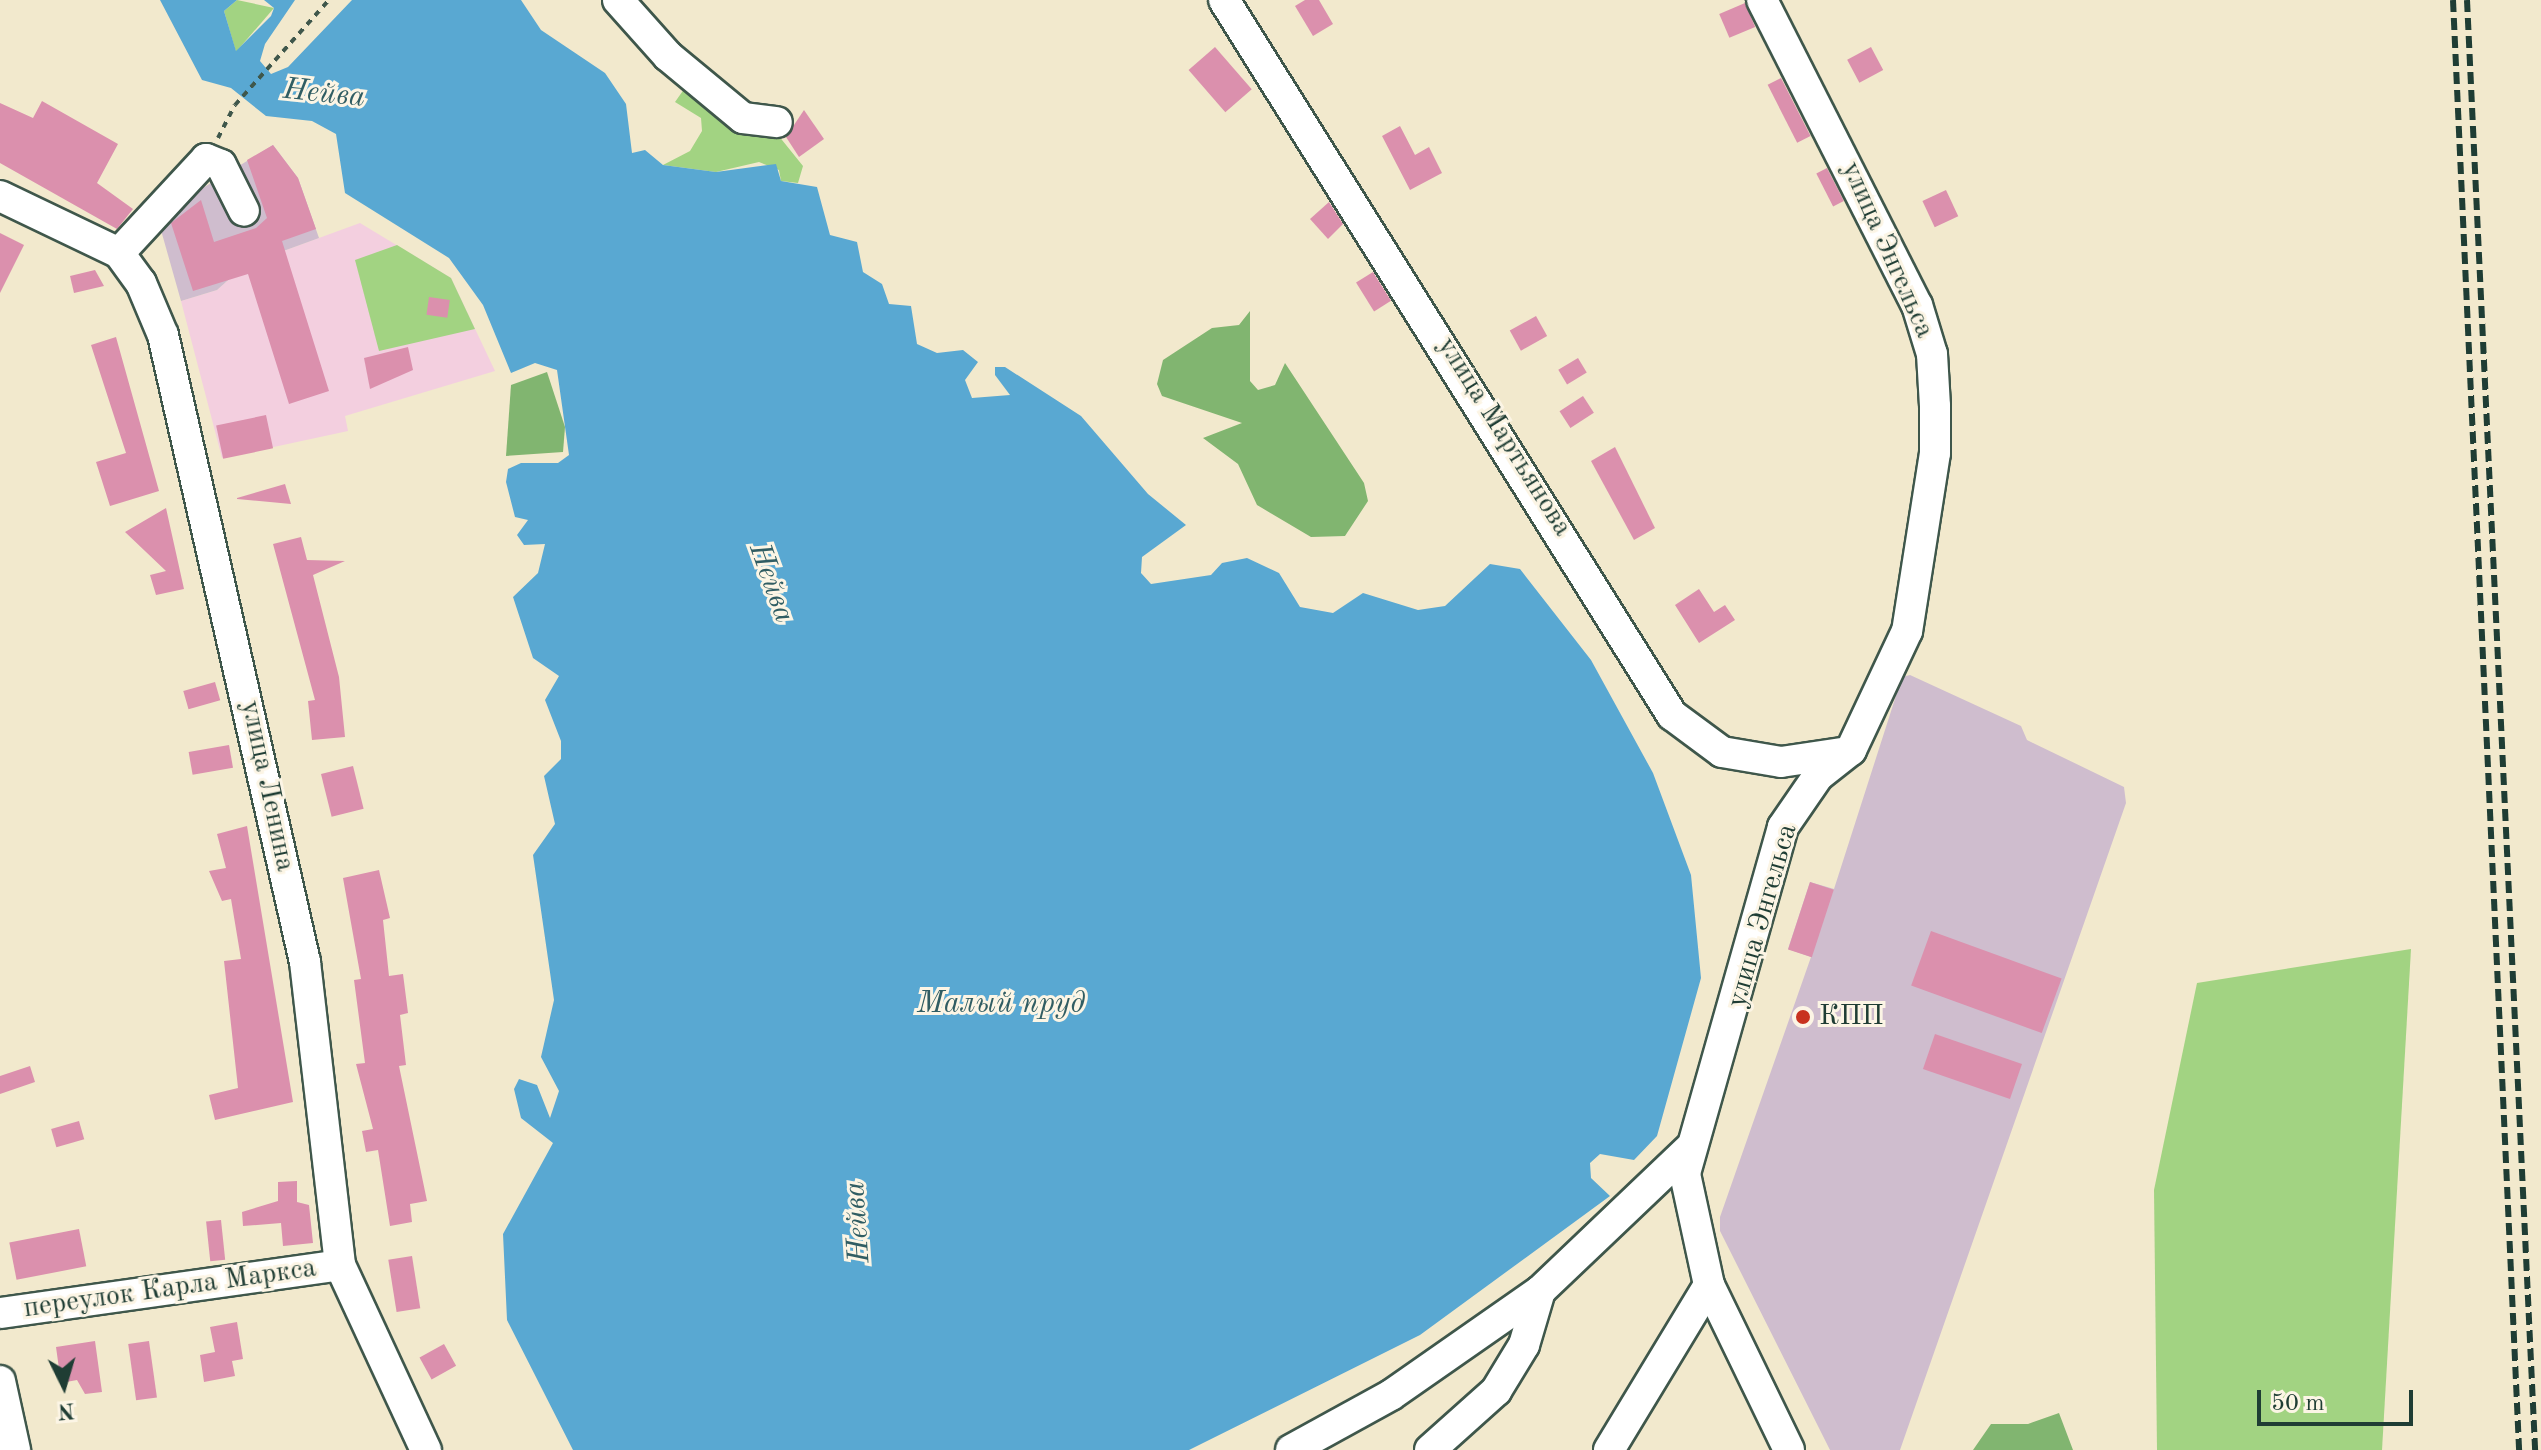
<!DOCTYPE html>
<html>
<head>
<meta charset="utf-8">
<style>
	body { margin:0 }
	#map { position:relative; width:2541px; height:1450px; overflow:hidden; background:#f2e9cd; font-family:"Old Standard TT",serif }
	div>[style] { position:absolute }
	.built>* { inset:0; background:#f3cfdf }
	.industrial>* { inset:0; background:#cfbdce }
	.green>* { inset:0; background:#a2d382 }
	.forest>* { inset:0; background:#81b570 }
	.water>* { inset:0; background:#59a8d2 }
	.building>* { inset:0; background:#db90ad; transform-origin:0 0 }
	.path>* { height:4px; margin-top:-2px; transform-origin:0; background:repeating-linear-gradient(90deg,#3f574b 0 6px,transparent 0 12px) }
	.roads { filter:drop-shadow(2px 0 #3f574b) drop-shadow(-2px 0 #3f574b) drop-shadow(0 2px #3f574b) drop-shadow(0 -2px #3f574b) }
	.minor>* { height:30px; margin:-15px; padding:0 15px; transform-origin:15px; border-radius:15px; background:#fff }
	.rail>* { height:6px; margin-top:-3px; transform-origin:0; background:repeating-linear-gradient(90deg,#1f3d34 0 12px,transparent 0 18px) }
	.dots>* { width:22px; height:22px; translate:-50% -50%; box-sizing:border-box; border:4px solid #fcf5e5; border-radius:50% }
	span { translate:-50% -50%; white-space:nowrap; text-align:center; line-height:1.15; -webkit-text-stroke:6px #fcf5e5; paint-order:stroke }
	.street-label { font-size:28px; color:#1f3d34 }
	.poi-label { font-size:28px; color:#1f3d34 }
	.left { translate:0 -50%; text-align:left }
	.water-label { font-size:30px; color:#305d63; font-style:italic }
	.north { position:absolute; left:24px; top:1346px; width:80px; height:80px; -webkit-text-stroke:6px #fcf5e5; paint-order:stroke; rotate:175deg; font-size:22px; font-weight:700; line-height:32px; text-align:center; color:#1f3d34 }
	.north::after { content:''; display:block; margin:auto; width:28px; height:36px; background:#1f3d34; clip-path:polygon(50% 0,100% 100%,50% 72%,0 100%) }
	.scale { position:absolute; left:2257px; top:1390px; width:156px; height:36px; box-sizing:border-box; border:4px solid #1f3d34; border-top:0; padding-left:10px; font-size:24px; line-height:28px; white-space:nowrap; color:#1f3d34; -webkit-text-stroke:6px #fcf5e5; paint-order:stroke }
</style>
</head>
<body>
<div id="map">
	<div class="built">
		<i style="clip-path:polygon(360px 223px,451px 278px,495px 371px,345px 416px,348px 431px,222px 458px,181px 301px,217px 290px,245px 265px)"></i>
	</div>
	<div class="industrial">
		<i style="clip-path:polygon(273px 145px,298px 178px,319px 238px,245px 265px,217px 290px,181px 301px,157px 216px)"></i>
		<i style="clip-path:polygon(1910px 675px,2021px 726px,2027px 740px,2124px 787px,2126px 803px,1900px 1450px,1830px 1450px,1720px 1231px,1720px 1217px,1811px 957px,1788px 949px,1810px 882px,1834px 889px,1902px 677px)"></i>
	</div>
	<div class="green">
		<i style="clip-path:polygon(237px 0,274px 8px,236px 52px,224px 11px)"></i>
		<i style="clip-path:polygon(687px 85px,778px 135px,803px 166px,798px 183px,781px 181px,779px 170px,759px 162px,716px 172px,663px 165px,690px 151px,702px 131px,701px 118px,675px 102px)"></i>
		<i style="clip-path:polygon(397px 245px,451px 278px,475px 329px,379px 351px,355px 260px)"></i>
		<i style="clip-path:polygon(2411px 949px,2382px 1450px,2157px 1450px,2154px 1190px,2197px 983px)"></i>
	</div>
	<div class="forest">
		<i style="clip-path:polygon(1250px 311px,1250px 381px,1258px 390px,1275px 385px,1285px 363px,1364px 483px,1368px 501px,1345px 536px,1311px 537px,1257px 505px,1238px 464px,1203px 438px,1242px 423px,1162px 396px,1157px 384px,1163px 360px,1212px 328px,1239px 325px)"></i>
		<i style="clip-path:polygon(547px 372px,565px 427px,563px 452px,506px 456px,511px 385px)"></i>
		<i style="clip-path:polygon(2059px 1413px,2073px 1450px,1973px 1450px,1991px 1424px,2028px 1424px)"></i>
	</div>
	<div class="water">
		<i style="clip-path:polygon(160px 0,237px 0,224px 11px,236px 51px,271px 16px,274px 8px,264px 0,295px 0,265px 44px,260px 61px,271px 74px,288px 67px,352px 0,521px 0,541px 30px,605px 73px,626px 104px,632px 153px,645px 150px,663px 165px,716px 172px,776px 164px,781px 181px,817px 187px,830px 235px,857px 242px,863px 272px,882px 284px,889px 304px,911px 306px,917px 344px,937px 353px,963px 350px,978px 362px,965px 380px,972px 398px,1010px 395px,995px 375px,995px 367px,1005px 367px,1081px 416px,1148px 494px,1186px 525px,1142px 557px,1141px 573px,1151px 584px,1211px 575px,1222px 563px,1247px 558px,1279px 573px,1300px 607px,1333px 613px,1363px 593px,1418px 610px,1445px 606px,1490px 564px,1520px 569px,1591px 660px,1653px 773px,1691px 875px,1701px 978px,1657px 1136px,1634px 1160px,1600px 1154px,1590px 1163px,1591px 1178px,1610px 1196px,1420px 1335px,1189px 1450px,573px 1450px,507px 1320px,503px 1234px,553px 1143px,521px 1118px,514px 1089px,519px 1079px,537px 1085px,550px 1118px,559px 1091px,541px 1057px,554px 1000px,533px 855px,555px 824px,544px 776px,561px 759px,561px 741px,545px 700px,559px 676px,533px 658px,513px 597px,538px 573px,545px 544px,524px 545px,517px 535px,528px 520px,515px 517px,506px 482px,508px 469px,521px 463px,558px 463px,569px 455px,557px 370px,535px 363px,511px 373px,483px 305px,449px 258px,345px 193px,336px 134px,312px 121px,266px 116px,231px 88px,202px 80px)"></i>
	</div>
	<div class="building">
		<i style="clip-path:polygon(1305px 0,1319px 0,1333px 24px,1313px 36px,1295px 6px)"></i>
		<i style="left:1745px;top:3px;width:26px;height:28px;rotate:67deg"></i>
		<i style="left:1215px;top:47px;width:56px;height:35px;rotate:49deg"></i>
		<i style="left:1871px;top:47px;width:26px;height:27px;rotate:62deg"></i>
		<i style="left:1781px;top:78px;width:65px;height:15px;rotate:63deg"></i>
		<i style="clip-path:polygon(42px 101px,118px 144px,97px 183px,133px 209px,117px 229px,0 163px,0 103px,33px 118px)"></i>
		<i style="clip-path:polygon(804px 110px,824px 139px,799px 157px,786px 137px)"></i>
		<i style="clip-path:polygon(1400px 126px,1415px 155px,1429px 147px,1442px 173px,1410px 190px,1382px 136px)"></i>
		<i style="clip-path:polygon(273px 145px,298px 178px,316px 229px,282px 241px,329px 391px,289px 404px,248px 274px,193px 291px,171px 223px,201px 200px,214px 242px,256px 228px,267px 218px,247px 160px)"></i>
		<i style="left:1827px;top:168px;width:37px;height:12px;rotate:63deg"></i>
		<i style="left:1946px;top:190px;width:29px;height:26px;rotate:65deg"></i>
		<i style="clip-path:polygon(1329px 202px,1343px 224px,1328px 239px,1310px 219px)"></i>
		<i style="clip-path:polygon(0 233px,24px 245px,0 293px)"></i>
		<i style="clip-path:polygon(95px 270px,104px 286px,74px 293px,70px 276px)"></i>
		<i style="left:1373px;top:272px;width:34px;height:20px;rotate:58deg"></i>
		<i style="left:429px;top:297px;width:21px;height:18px;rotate:8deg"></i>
		<i style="left:1536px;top:316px;width:23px;height:30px;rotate:61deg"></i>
		<i style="clip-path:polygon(116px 337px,159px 491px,110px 506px,96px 462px,126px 453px,91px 345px)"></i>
		<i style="clip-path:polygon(408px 347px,413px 370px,370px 389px,364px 358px)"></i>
		<i style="left:1578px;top:358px;width:17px;height:23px;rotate:59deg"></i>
		<i style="left:1583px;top:396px;width:20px;height:28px;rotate:57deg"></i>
		<i style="left:266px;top:415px;width:34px;height:51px;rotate:78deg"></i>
		<i style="clip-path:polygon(1615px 447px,1655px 528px,1634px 540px,1591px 461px)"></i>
		<i style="clip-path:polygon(285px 484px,291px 504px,237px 499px,237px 498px)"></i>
		<i style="clip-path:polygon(166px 508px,184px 589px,156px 595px,150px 575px,166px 571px,125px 532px)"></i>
		<i style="clip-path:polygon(301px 537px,307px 560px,345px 561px,313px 575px,339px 677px,345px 737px,312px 740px,308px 701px,315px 700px,273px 544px)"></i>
		<i style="clip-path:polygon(1699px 589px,1714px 612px,1725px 605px,1735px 620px,1699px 643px,1675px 605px)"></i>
		<i style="left:215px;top:682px;width:19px;height:33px;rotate:74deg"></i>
		<i style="left:229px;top:745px;width:23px;height:41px;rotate:80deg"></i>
		<i style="left:353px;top:766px;width:44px;height:33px;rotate:76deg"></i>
		<i style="clip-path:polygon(247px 826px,293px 1102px,215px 1120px,209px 1095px,238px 1088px,224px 961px,241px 959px,231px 899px,222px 901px,209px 871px,226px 868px,217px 834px)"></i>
		<i style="clip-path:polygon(379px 870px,390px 918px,383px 920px,389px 976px,403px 974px,408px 1013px,400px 1015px,406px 1065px,399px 1066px,427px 1201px,410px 1204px,412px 1222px,390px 1226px,378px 1150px,366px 1152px,362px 1131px,373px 1129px,356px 1064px,365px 1063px,354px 980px,361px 979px,343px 878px)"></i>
		<i style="left:1810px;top:882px;width:25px;height:71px;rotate:18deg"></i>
		<i style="left:1931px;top:931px;width:139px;height:58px;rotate:20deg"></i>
		<i style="left:1935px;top:1034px;width:92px;height:37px;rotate:19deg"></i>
		<i style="clip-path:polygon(30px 1066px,35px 1082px,0 1094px,0 1076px)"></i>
		<i style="left:79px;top:1121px;width:19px;height:29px;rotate:74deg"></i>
		<i style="clip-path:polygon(297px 1181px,297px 1202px,309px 1205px,313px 1243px,283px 1246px,281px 1223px,243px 1226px,242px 1212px,278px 1201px,278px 1182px)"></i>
		<i style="left:221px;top:1220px;width:40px;height:15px;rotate:84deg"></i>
		<i style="left:79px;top:1229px;width:38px;height:71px;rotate:79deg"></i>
		<i style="left:412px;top:1256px;width:53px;height:24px;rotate:81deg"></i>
		<i style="clip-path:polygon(237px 1322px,243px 1359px,232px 1361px,235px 1376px,204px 1382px,200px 1355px,215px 1352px,210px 1327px)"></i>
		<i style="clip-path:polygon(95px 1341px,102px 1392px,85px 1394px,77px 1380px,61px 1383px,56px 1347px)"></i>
		<i style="left:149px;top:1341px;width:57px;height:21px;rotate:82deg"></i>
		<i style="left:444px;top:1344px;width:25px;height:28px;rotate:61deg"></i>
	</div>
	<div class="path">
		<i style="left:218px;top:138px;width:37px;rotate:-63deg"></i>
		<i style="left:235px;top:105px;width:141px;rotate:-48.2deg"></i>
	</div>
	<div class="roads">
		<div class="minor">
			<i style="left:618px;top:0;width:75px;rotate:48.2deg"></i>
			<i style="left:668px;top:56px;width:97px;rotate:39.6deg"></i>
			<i style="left:743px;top:118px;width:34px;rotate:7deg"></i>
			<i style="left:1224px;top:0;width:844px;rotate:57.93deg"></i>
			<i style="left:1672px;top:715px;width:62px;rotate:36.5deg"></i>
			<i style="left:1722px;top:752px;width:60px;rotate:9.6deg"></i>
			<i style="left:1781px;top:762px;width:61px;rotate:-8.5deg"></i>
			<i style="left:1762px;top:0;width:342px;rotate:63.1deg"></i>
			<i style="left:1917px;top:305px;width:51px;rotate:73deg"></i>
			<i style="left:1932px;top:354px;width:52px;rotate:86.7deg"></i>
			<i style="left:1935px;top:406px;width:47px;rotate:90deg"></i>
			<i style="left:1935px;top:453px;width:180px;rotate:98.9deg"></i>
			<i style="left:1907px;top:631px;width:132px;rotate:115.2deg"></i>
			<i style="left:1851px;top:750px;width:42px;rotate:141.8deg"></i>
			<i style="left:1818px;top:776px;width:62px;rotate:124.5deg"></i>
			<i style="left:1783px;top:827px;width:361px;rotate:105.8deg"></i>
			<i style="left:1685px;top:1174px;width:114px;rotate:77.8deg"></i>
			<i style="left:1709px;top:1285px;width:183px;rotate:64.1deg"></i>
			<i style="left:0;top:196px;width:132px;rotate:25.6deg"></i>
			<i style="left:119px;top:253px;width:37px;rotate:54deg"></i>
			<i style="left:141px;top:283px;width:56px;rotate:67.1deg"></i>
			<i style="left:163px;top:335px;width:643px;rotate:77.24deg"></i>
			<i style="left:305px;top:962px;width:305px;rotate:83.4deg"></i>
			<i style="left:340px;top:1265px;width:204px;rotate:65.1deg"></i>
			<i style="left:119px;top:253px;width:128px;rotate:-47.2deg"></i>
			<i style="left:206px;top:159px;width:16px;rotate:22deg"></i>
			<i style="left:221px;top:165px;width:51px;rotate:63.4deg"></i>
			<i style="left:0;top:1313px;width:343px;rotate:-8deg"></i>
			<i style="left:0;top:1381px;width:71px;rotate:77.7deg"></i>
			<i style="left:1291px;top:1450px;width:114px;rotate:-28.8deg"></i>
			<i style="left:1391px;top:1395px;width:182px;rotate:-34.9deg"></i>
			<i style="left:1540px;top:1291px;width:206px;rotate:-43.6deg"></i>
			<i style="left:1430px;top:1450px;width:89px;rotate:-41.8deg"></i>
			<i style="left:1496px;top:1391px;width:54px;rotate:-58.7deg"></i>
			<i style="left:1524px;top:1345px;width:56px;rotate:-73.5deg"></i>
			<i style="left:1609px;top:1450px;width:193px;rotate:-58.8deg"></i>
		</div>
	</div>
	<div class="rail">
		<i style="left:2453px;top:0;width:1452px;rotate:87.39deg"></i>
		<i style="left:2467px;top:0;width:1452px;rotate:87.31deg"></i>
	</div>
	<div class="dots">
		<i style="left:1803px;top:1017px;background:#c8321e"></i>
	</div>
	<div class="street-label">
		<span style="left:1887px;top:250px;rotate:66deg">улица Энгельса</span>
		<span style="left:1504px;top:437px;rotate:58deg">улица Мартьянова</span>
		<span style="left:267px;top:786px;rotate:78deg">улица Ленина</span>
		<span style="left:1763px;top:916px;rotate:-74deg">улица Энгельса</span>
		<span style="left:170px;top:1289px;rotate:-8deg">переулок Карла Маркса</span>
	</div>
	<div class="poi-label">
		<span class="left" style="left:1819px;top:1017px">КПП</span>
	</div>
	<div class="water-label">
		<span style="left:324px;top:94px;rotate:6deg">Нейва</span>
		<span style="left:771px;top:583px;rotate:70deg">Нейва</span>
		<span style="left:1001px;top:1004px">Малый пруд</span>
		<span style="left:858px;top:1222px;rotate:-94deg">Нейва</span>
	</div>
	<div class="north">N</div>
	<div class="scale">50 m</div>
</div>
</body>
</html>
